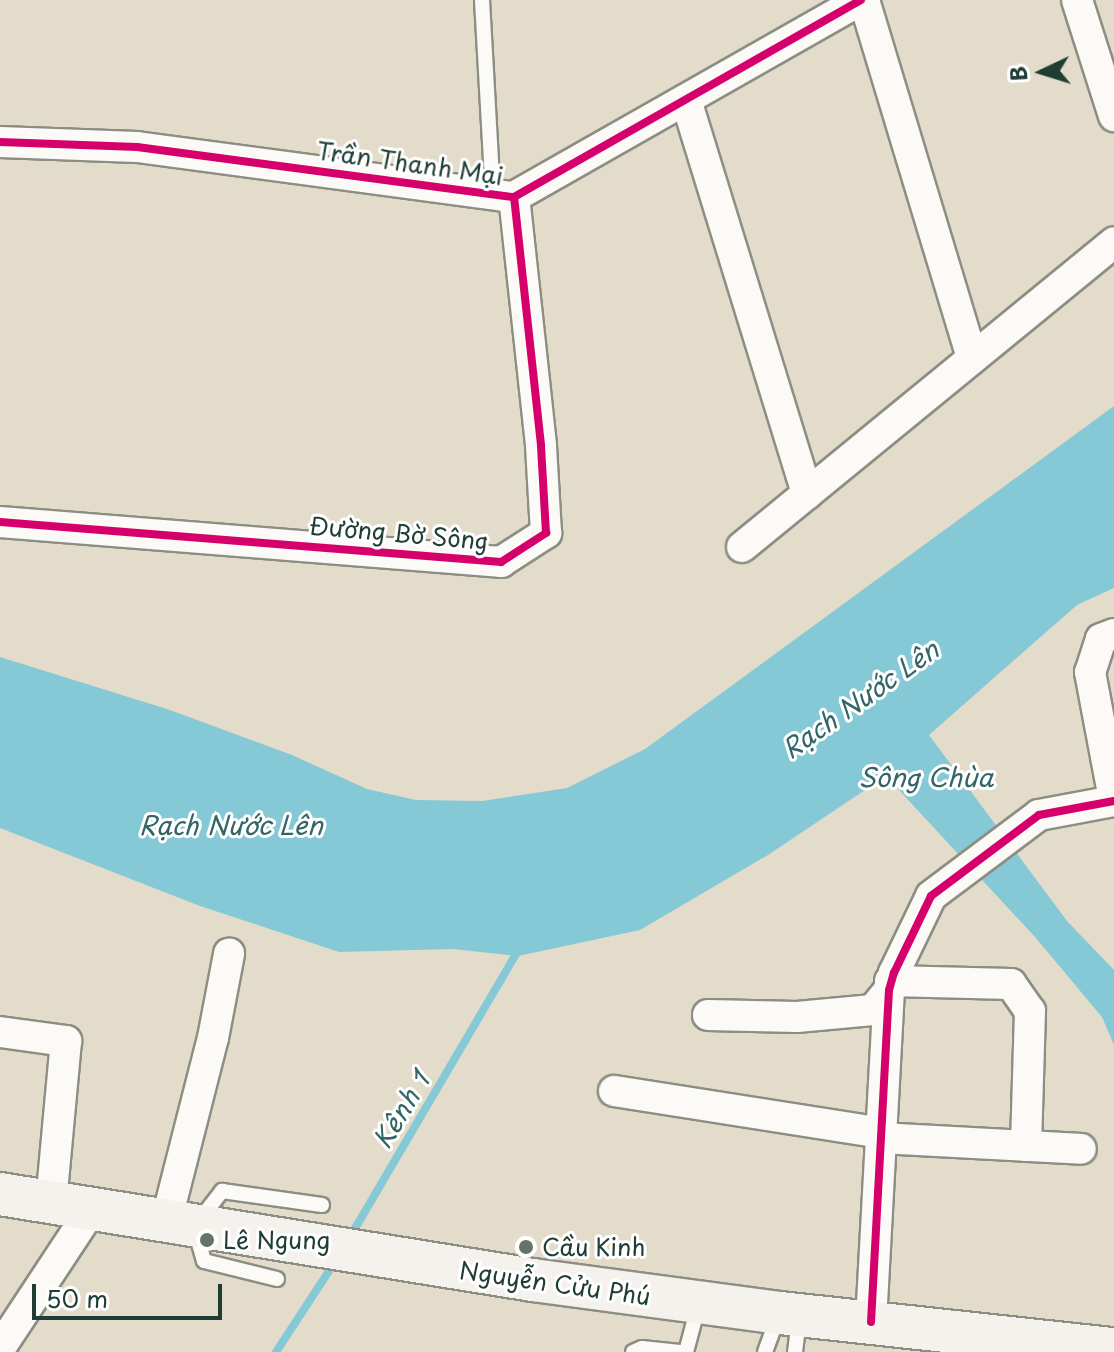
<!DOCTYPE html>
<html>
<head>
<meta charset="utf-8">
<style>
	body { margin:0 }
	#map { position:relative; width:1114px; height:1352px; overflow:hidden; background:#e4dcca; font-family:"Playpen Sans",sans-serif }
	div>[style] { position:absolute }
	.water>* { inset:0; background:#86c9d6 }
	.stream>* { height:8px; margin:-4px; padding:0 4px; transform-origin:4px; border-radius:4px; background:#86c9d6 }
	.roads { filter:drop-shadow(2px 0 #8d8e83) drop-shadow(-2px 0 #8d8e83) drop-shadow(0 2px #8d8e83) drop-shadow(0 -2px #8d8e83) }
	.service>* { height:14px; margin:-7px; padding:0 7px; transform-origin:7px; border-radius:7px; background:#fbfaf7 }
	.minor>* { height:30px; margin:-15px; padding:0 15px; transform-origin:15px; border-radius:15px; background:#fbfaf7 }
	.secondary>* { height:42px; margin:-21px; padding:0 21px; transform-origin:21px; border-radius:21px; background:#f5f1ed }
	.cycleway>* { height:8px; margin:-4px; padding:0 4px; transform-origin:4px; border-radius:4px; background:#d6006c }
	.dots>* { width:22px; height:22px; translate:-50% -50%; box-sizing:border-box; border:4px solid #fff; border-radius:50% }
	span { translate:-50% -50%; white-space:nowrap; text-align:center; line-height:1.15; -webkit-text-stroke:6px #fff; paint-order:stroke }
	.street-label { font-size:24px; color:#1f3d34 }
	.poi-label { font-size:24px; color:#1f3d34 }
	.left { translate:0 -50%; text-align:left }
	.water-label { font-size:26px; color:#326566; font-style:italic }
	.north { position:absolute; left:1002px; top:32px; width:80px; height:80px; -webkit-text-stroke:6px #fff; paint-order:stroke; rotate:266deg; font-size:22px; font-weight:700; line-height:32px; text-align:center; color:#1f3d34 }
	.north::after { content:''; display:block; margin:auto; width:28px; height:36px; background:#1f3d34; clip-path:polygon(50% 0,100% 100%,50% 72%,0 100%) }
	.scale { position:absolute; left:32px; top:1284px; width:190px; height:36px; box-sizing:border-box; border:4px solid #1f3d34; border-top:0; padding-left:10px; font-size:24px; line-height:28px; white-space:nowrap; color:#1f3d34; -webkit-text-stroke:6px #fff; paint-order:stroke }
</style>
</head>
<body>
<div id="map">
	<div class="water">
		<i style="clip-path:polygon(1114px 406px,1114px 588px,1077px 605px,929px 735px,1067px 921px,1114px 970px,1114px 1045px,1102px 1017px,1035px 937px,886px 776px,768px 855px,640px 930px,518px 956px,453px 949px,339px 952px,200px 906px,0 828px,0 657px,170px 710px,292px 755px,367px 789px,416px 800px,482px 801px,567px 788px,645px 749px)"></i>
	</div>
	<div class="stream">
		<i style="left:350px;top:1237px;width:338px;rotate:-59.6deg"></i>
		<i style="left:276px;top:1352px;width:108px;rotate:-56.8deg"></i>
	</div>
	<div class="roads">
		<div class="service">
			<i style="left:482px;top:0;width:195px;rotate:86.8deg"></i>
			<i style="left:277px;top:1279px;width:75px;rotate:-166.1deg"></i>
			<i style="left:204px;top:1261px;width:35px;rotate:-106deg"></i>
			<i style="left:194px;top:1227px;width:46px;rotate:-52.1deg"></i>
			<i style="left:222px;top:1191px;width:101px;rotate:8deg"></i>
			<i style="left:633px;top:1352px;width:10px;rotate:-24deg"></i>
			<i style="left:642px;top:1348px;width:38px;rotate:6deg"></i>
			<i style="left:686px;top:1352px;width:47px;rotate:-75.1deg"></i>
			<i style="left:765px;top:1352px;width:37px;rotate:-70deg"></i>
			<i style="left:795px;top:1352px;width:33px;rotate:-83deg"></i>
		</div>
		<div class="minor">
			<i style="left:864px;top:0;width:374px;rotate:73.2deg"></i>
			<i style="left:1077px;top:0;width:122px;rotate:72.3deg"></i>
			<i style="left:686px;top:100px;width:412px;rotate:72.9deg"></i>
			<i style="left:0;top:142px;width:137px;rotate:2.1deg"></i>
			<i style="left:137px;top:147px;width:380px;rotate:7.6deg"></i>
			<i style="left:514px;top:197px;width:399px;rotate:-29.6deg"></i>
			<i style="left:0;top:522px;width:503px;rotate:4.56deg"></i>
			<i style="left:501px;top:562px;width:54px;rotate:-32.8deg"></i>
			<i style="left:546px;top:533px;width:88px;rotate:-93.3deg"></i>
			<i style="left:541px;top:445px;width:249px;rotate:-96.2deg"></i>
			<i style="left:742px;top:547px;width:481px;rotate:-39.3deg"></i>
			<i style="left:1114px;top:634px;width:14px;rotate:159deg"></i>
			<i style="left:1101px;top:639px;width:35px;rotate:108deg"></i>
			<i style="left:1090px;top:672px;width:129px;rotate:79.3deg"></i>
			<i style="left:890px;top:981px;width:121px;rotate:1.4deg"></i>
			<i style="left:1011px;top:984px;width:33px;rotate:55deg"></i>
			<i style="left:1030px;top:1011px;width:135px;rotate:91.7deg"></i>
			<i style="left:708px;top:1015px;width:89px;rotate:1.3deg"></i>
			<i style="left:797px;top:1017px;width:76px;rotate:-5.3deg"></i>
			<i style="left:873px;top:1010px;width:26px;rotate:-51deg"></i>
			<i style="left:0;top:1032px;width:67px;rotate:7.8deg"></i>
			<i style="left:66px;top:1041px;width:164px;rotate:95.3deg"></i>
			<i style="left:614px;top:1091px;width:270px;rotate:8.9deg"></i>
			<i style="left:881px;top:1138px;width:200px;rotate:3.1deg"></i>
			<i style="left:166px;top:1222px;width:190px;rotate:-75.7deg"></i>
			<i style="left:213px;top:1038px;width:86px;rotate:-79.2deg"></i>
			<i style="left:871px;top:1322px;width:332px;rotate:-86.9deg"></i>
			<i style="left:889px;top:990px;width:18px;rotate:-74deg"></i>
			<i style="left:894px;top:973px;width:85px;rotate:-64.3deg"></i>
			<i style="left:931px;top:896px;width:135px;rotate:-36.9deg"></i>
			<i style="left:1039px;top:815px;width:76px;rotate:-10.6deg"></i>
			<i style="left:0;top:1348px;width:165px;rotate:-56.6deg"></i>
		</div>
		<div class="secondary">
			<i style="left:0;top:1194px;width:540px;rotate:9.17deg"></i>
			<i style="left:533px;top:1280px;width:249px;rotate:7.6deg"></i>
			<i style="left:780px;top:1313px;width:336px;rotate:6.2deg"></i>
		</div>
	</div>
	<div class="cycleway">
		<i style="left:0;top:142px;width:137px;rotate:2.1deg"></i>
		<i style="left:137px;top:147px;width:380px;rotate:7.6deg"></i>
		<i style="left:514px;top:197px;width:399px;rotate:-29.6deg"></i>
		<i style="left:0;top:522px;width:503px;rotate:4.56deg"></i>
		<i style="left:501px;top:562px;width:54px;rotate:-32.8deg"></i>
		<i style="left:546px;top:533px;width:88px;rotate:-93.3deg"></i>
		<i style="left:541px;top:445px;width:249px;rotate:-96.2deg"></i>
		<i style="left:871px;top:1322px;width:332px;rotate:-86.9deg"></i>
		<i style="left:889px;top:990px;width:18px;rotate:-74deg"></i>
		<i style="left:894px;top:973px;width:85px;rotate:-64.3deg"></i>
		<i style="left:931px;top:896px;width:135px;rotate:-36.9deg"></i>
		<i style="left:1039px;top:815px;width:76px;rotate:-10.6deg"></i>
	</div>
	<div class="dots">
		<i style="left:207px;top:1240px;background:#647568"></i>
		<i style="left:526px;top:1247px;background:#647568"></i>
	</div>
	<div class="street-label">
		<span style="left:410px;top:163px;rotate:8deg">Trần Thanh Mại</span>
		<span style="left:399px;top:533px;rotate:5deg">Đường Bờ Sông</span>
		<span style="left:555px;top:1283px;rotate:8deg">Nguyễn Cửu Phú</span>
	</div>
	<div class="poi-label">
		<span class="left" style="left:223px;top:1240px">Lê Ngung</span>
		<span class="left" style="left:542px;top:1247px">Cầu Kinh</span>
	</div>
	<div class="water-label">
		<span style="left:860px;top:699px;rotate:-35deg">Rạch Nước Lên</span>
		<span style="left:926px;top:777px">Sông Chùa</span>
		<span style="left:231px;top:825px">Rạch Nước Lên</span>
		<span style="left:401px;top:1110px;rotate:-59deg">Kênh 1</span>
	</div>
	<div class="north">B</div>
	<div class="scale">50 m</div>
</div>
</body>
</html>
